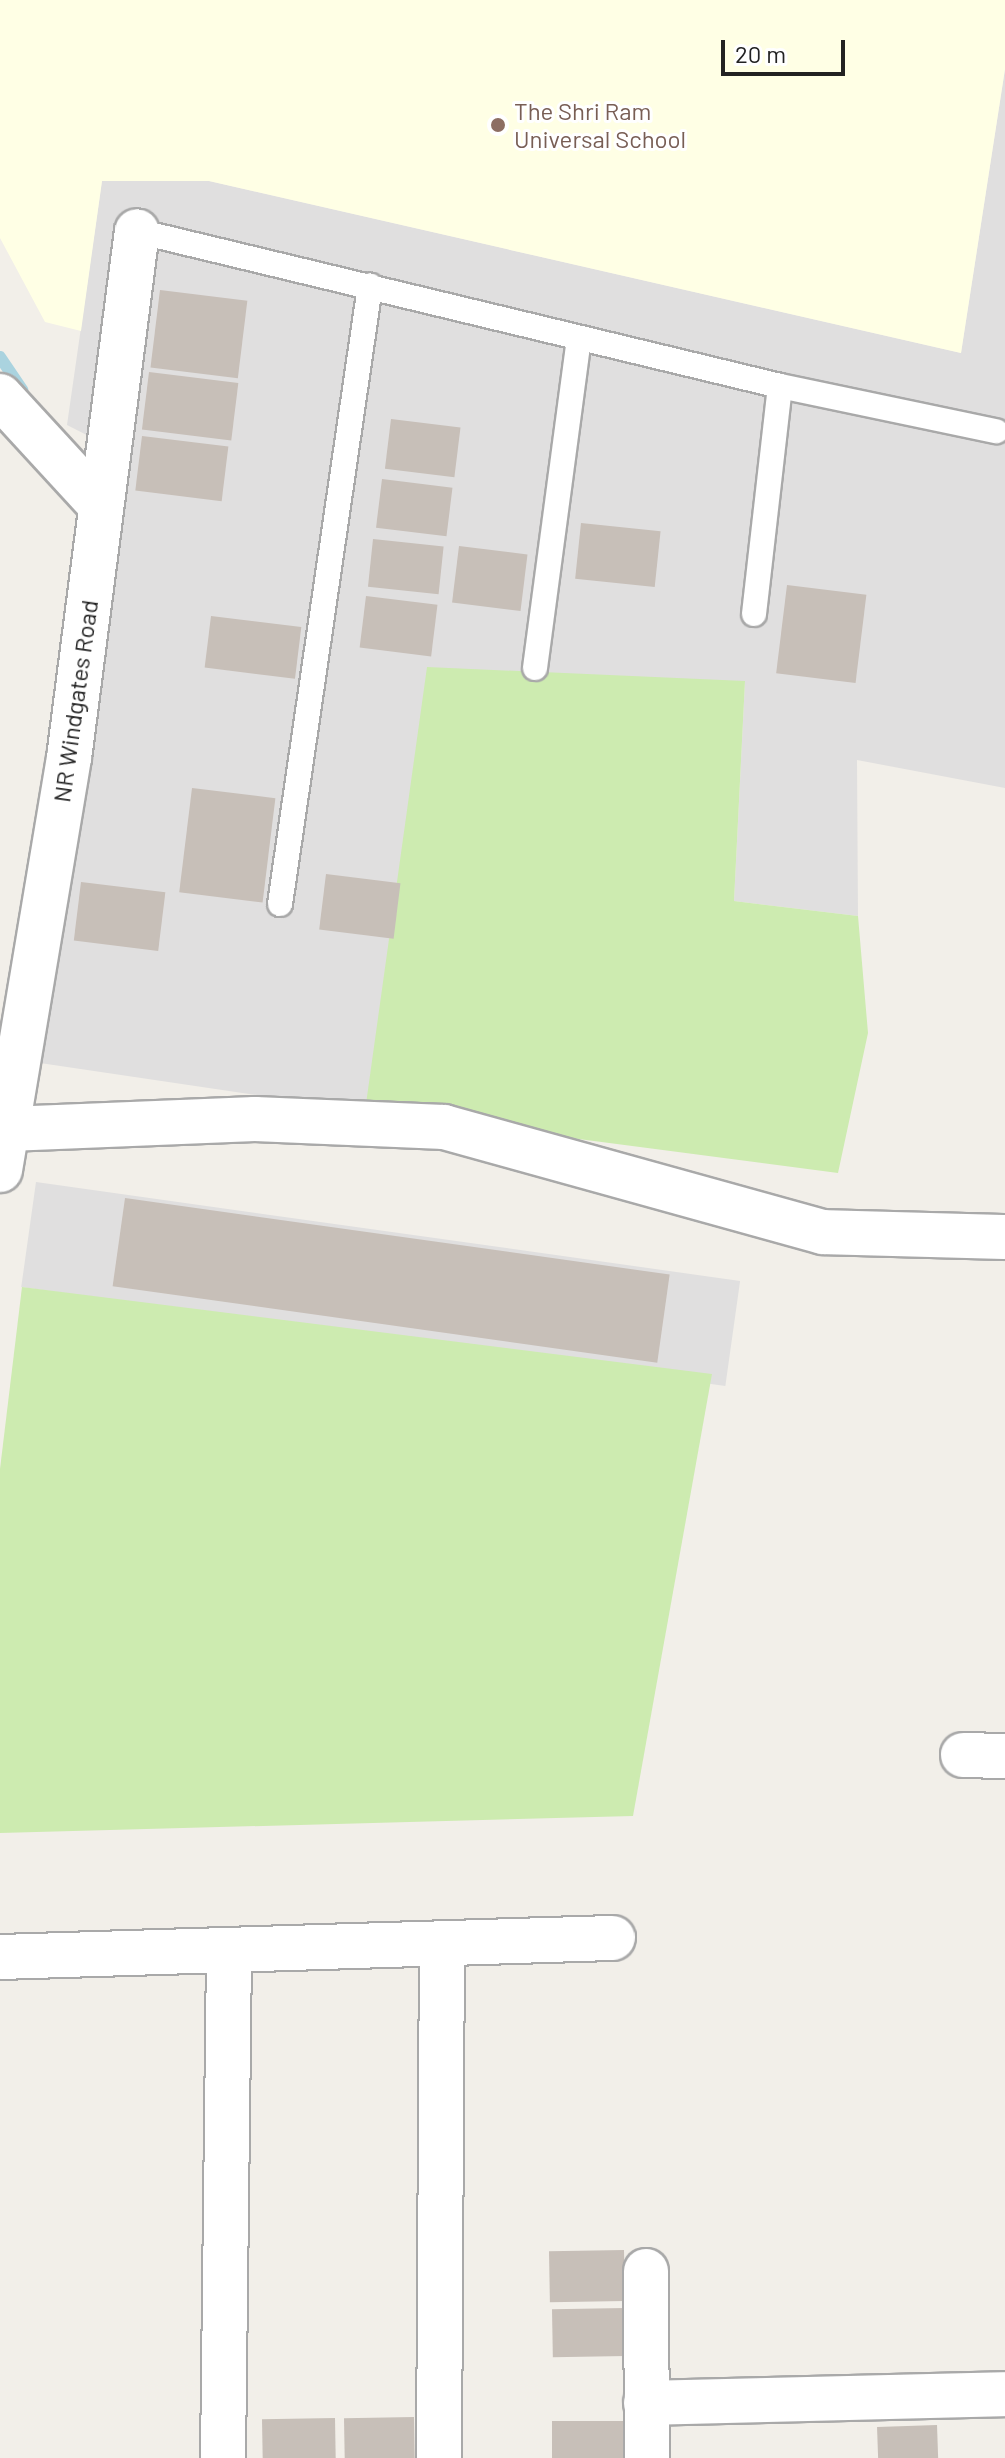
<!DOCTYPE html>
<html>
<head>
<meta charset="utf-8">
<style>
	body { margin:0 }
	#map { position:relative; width:1005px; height:2458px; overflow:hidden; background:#f2efe9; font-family:Barlow,sans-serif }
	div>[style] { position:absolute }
	.residential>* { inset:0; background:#e0dfdf; transform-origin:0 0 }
	.education>* { inset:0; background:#ffffe5 }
	.grass>* { inset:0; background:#cdebb0 }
	.stream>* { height:12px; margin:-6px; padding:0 6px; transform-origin:6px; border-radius:6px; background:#aad3df }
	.building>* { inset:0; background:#c7bfb8; transform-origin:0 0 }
	.roads { filter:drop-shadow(2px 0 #a9a9a9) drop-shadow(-2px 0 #a9a9a9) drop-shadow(0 2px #a9a9a9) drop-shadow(0 -2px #a9a9a9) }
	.lane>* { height:24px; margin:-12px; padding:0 12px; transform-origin:12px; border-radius:12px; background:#fff }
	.street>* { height:44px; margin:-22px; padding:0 22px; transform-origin:22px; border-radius:22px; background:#fff }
	.dots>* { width:22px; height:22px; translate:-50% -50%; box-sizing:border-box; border:4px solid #fff; border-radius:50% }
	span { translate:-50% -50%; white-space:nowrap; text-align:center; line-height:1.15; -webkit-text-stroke:6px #fff; paint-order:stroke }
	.education-label { font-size:24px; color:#785e54 }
	.left { translate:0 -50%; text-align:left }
	.street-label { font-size:24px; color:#222 }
	.scale { position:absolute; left:721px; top:40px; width:124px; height:36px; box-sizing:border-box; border:4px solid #222; border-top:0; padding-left:10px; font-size:24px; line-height:28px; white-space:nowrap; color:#222; -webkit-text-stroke:6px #fff; paint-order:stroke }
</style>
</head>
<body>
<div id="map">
	<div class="residential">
		<i style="clip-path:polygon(1005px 69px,1005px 788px,857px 760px,858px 916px,734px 901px,745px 681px,365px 1111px,40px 1063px,126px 455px,67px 425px,102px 181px,209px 181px,961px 353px)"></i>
		<i style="left:36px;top:1182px;width:711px;height:106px;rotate:8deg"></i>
	</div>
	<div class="education">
		<i style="clip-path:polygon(0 0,1005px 0,1005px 69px,961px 353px,209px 181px,102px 181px,81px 331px,45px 322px,0 238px)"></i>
	</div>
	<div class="grass">
		<i style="clip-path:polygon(427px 667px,745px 681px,734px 901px,858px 916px,868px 1033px,838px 1173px,365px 1111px)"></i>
		<i style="clip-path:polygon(22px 1287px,712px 1374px,633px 1816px,0 1833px,0 1469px)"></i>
	</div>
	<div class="stream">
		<i style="left:0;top:357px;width:40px;rotate:56deg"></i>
	</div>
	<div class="building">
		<i style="left:160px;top:290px;width:88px;height:78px;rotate:7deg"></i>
		<i style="left:149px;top:372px;width:90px;height:58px;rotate:7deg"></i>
		<i style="left:391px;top:419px;width:70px;height:50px;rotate:7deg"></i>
		<i style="left:142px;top:436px;width:87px;height:55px;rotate:7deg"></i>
		<i style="left:382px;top:479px;width:71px;height:49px;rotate:7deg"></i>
		<i style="left:581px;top:523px;width:80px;height:56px;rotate:6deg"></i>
		<i style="left:373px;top:539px;width:71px;height:48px;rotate:6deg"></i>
		<i style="left:459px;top:546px;width:69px;height:57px;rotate:7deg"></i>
		<i style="left:787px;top:585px;width:80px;height:89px;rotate:7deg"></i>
		<i style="left:366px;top:596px;width:72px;height:52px;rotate:7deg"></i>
		<i style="left:211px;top:616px;width:91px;height:52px;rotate:7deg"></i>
		<i style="left:192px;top:788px;width:84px;height:105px;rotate:7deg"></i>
		<i style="left:326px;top:874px;width:75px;height:56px;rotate:7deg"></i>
		<i style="left:81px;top:882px;width:85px;height:59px;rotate:7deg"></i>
		<i style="left:125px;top:1198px;width:550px;height:89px;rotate:8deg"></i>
		<i style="left:624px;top:2250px;width:51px;height:75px;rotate:89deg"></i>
		<i style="left:625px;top:2308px;width:48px;height:73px;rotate:89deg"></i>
		<i style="left:414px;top:2417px;width:41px;height:70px;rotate:89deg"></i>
		<i style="left:335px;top:2418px;width:40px;height:73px;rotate:89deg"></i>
		<i style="left:626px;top:2421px;width:37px;height:74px;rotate:90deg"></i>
		<i style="left:937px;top:2425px;width:33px;height:60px;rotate:88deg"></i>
	</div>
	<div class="roads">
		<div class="lane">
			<i style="left:137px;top:231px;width:661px;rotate:13.55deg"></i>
			<i style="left:780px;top:386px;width:221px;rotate:11.8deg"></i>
			<i style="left:754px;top:614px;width:229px;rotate:-83.5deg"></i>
			<i style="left:535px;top:668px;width:333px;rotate:-82.4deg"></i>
			<i style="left:280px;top:904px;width:625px;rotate:-81.71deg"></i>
		</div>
		<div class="street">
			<i style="left:0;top:396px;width:149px;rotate:47.4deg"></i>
			<i style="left:8px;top:1129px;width:247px;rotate:-2.3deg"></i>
			<i style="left:255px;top:1119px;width:189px;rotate:2.4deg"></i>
			<i style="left:444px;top:1127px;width:393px;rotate:15.5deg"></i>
			<i style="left:823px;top:1232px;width:182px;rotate:1.6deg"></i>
			<i style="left:0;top:1170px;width:418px;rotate:-80.5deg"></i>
			<i style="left:69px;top:758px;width:531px;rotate:-82.65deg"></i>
			<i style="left:963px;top:1755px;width:42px;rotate:1.4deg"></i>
			<i style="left:0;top:1957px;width:613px;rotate:-1.78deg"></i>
			<i style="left:646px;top:2271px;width:187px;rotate:89.7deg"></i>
			<i style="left:646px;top:2403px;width:359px;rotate:-1.4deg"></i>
			<i style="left:223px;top:2458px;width:508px;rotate:-89.32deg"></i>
			<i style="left:439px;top:2458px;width:515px;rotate:-89.67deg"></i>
		</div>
	</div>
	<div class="dots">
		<i style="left:498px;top:125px;background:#8d6e63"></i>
	</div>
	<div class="education-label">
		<span class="left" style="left:514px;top:125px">The Shri Ram<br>Universal School</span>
	</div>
	<div class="street-label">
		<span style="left:75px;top:701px;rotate:-82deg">NR Windgates Road</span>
	</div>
	<div class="scale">20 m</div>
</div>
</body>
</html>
